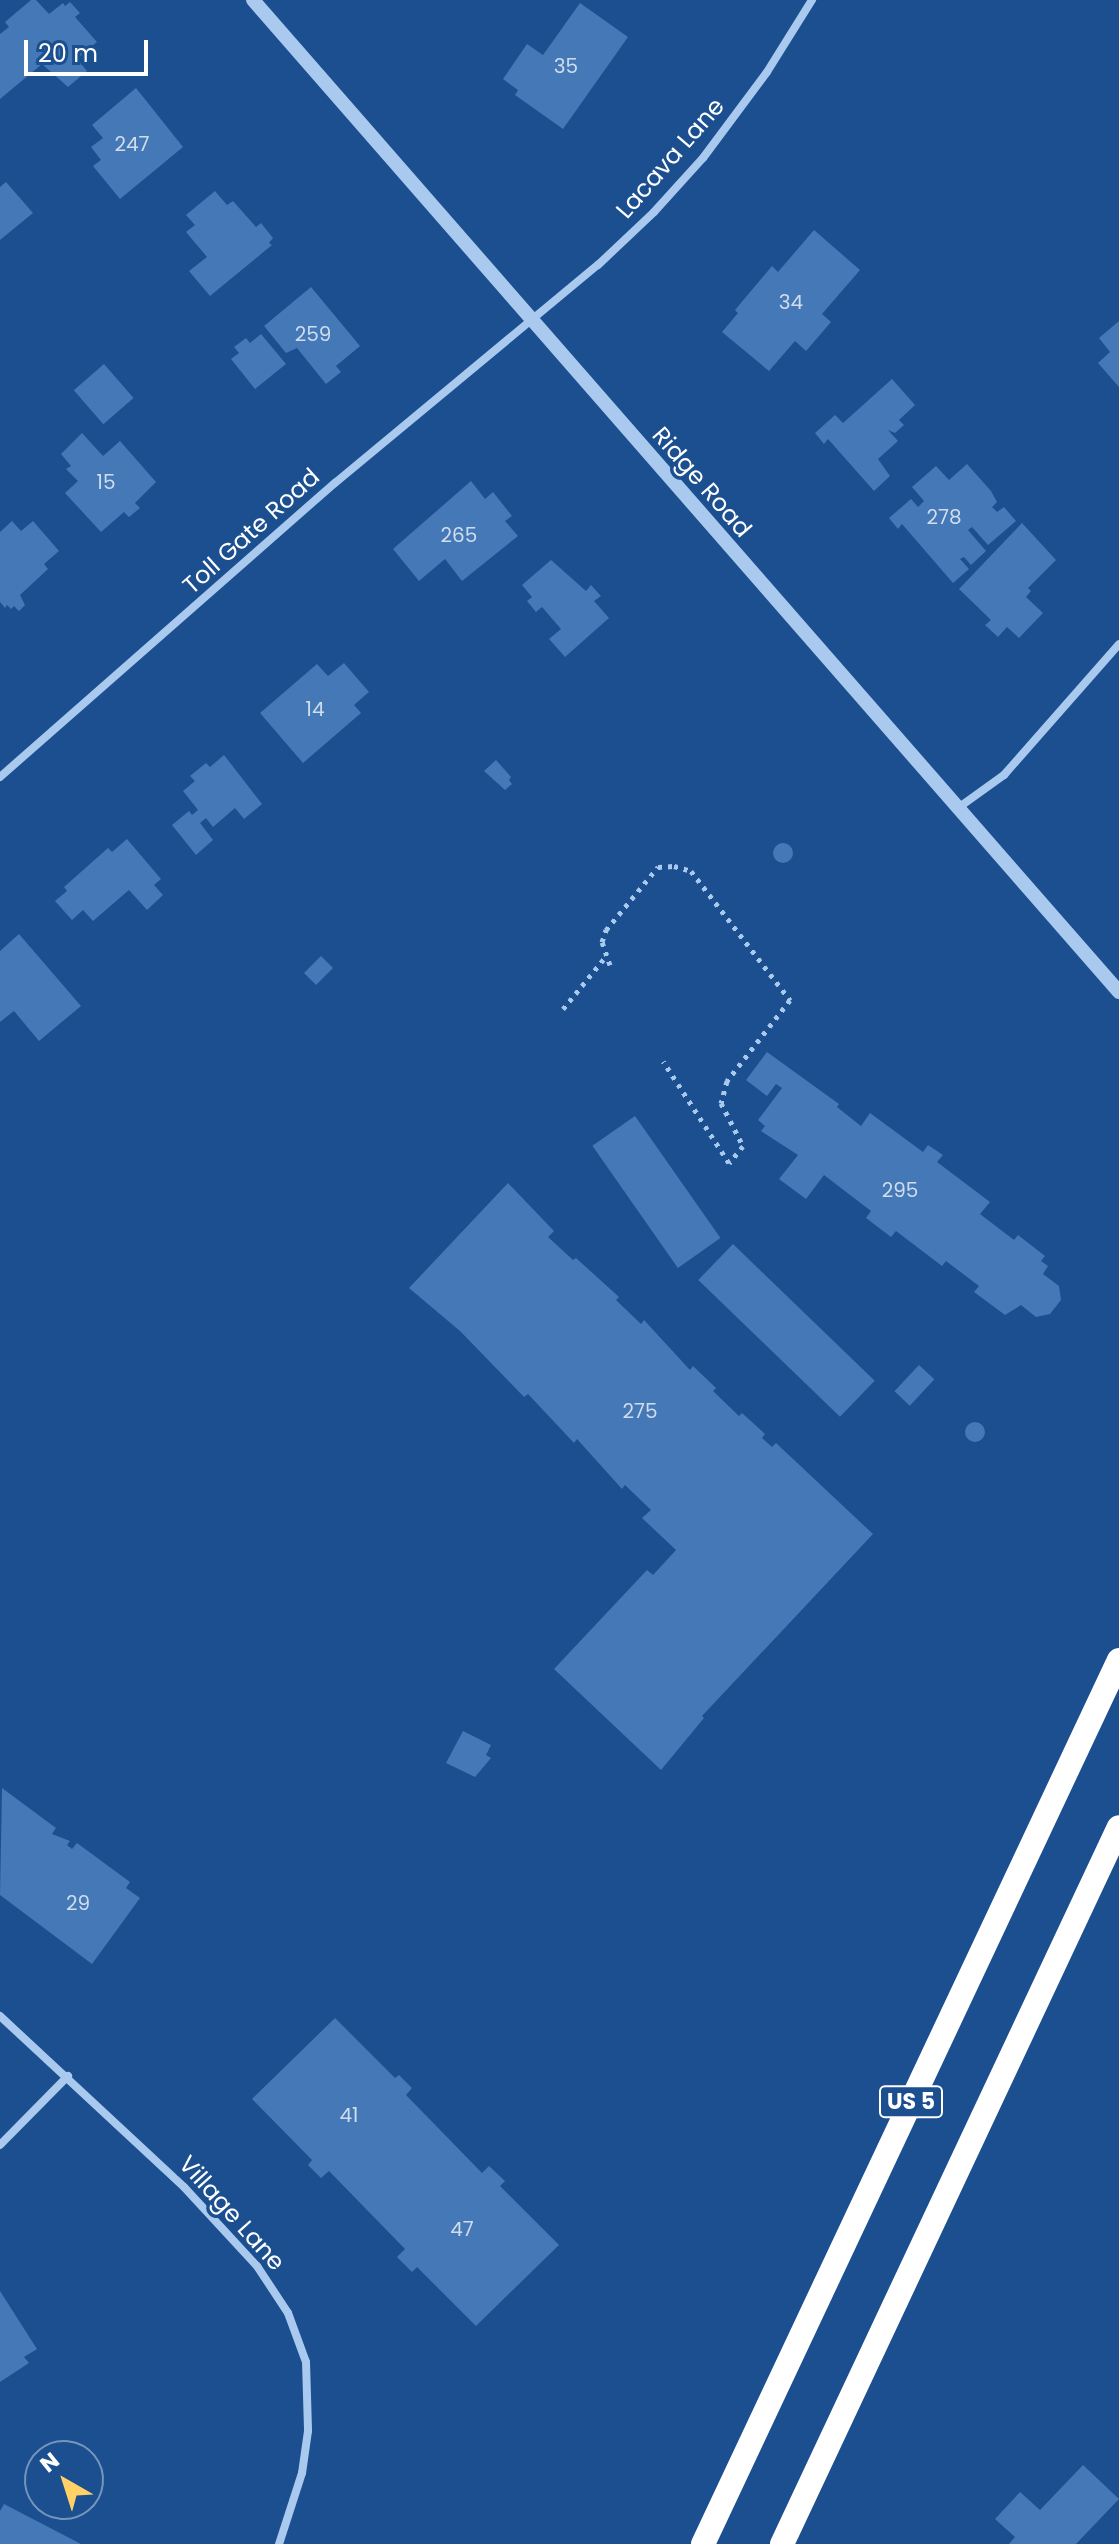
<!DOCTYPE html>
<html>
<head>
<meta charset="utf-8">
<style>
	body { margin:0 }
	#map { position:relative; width:1119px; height:2544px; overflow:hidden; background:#1b4f8f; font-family:Poppins,sans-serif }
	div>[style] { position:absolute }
	.building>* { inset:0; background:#4478b7; transform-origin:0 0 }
	.round { border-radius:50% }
	.path>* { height:5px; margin-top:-2.5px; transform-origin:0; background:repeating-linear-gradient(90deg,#a9c9ee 0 4px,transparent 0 10px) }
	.minor>* { height:8px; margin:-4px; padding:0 4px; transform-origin:4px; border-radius:4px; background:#a9c9ee }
	.tertiary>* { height:14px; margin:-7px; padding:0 7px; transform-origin:7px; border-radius:7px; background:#a9c9ee }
	.motorway>* { height:24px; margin:-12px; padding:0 12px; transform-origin:12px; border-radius:12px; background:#fff }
	span { translate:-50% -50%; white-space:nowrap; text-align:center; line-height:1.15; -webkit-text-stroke:7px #1b4f8f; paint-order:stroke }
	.number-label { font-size:20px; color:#d0dded }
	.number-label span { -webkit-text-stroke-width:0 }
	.shield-label span { padding:2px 6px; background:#1b4f8f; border:2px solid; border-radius:6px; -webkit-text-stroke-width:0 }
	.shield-label { font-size:22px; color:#fff; font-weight:700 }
	.street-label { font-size:24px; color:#fff }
	.north { position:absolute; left:24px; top:2440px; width:80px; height:80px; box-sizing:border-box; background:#1b4f8f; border:2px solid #7695bc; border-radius:50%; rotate:321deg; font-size:22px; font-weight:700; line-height:32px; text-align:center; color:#fff }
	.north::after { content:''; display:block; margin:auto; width:28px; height:36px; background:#ffd166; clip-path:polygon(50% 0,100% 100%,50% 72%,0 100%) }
	.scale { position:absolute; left:24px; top:40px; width:124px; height:36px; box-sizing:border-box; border:4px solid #fff; border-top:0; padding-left:10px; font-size:24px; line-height:28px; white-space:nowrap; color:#fff; -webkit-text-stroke:6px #1b4f8f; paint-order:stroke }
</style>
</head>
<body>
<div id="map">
	<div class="building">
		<i style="clip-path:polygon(31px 0,36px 0,49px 14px,63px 3px,65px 6px,70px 2px,80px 13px,75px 17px,97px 42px,77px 59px,87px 71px,68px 87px,42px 64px,0 99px,0 34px,9px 27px,5px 22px)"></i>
		<i style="clip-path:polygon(580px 3px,628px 37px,563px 129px,515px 95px,518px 90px,503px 79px,527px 44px,543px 55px)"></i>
		<i style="clip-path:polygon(136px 88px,183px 147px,120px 199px,93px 166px,101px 160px,91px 147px,103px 138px,92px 125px)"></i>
		<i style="clip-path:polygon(6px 182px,33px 213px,0 240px,0 187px)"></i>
		<i style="clip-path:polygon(215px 191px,227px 205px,233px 201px,256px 227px,261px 223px,273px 238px,269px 243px,272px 245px,210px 296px,189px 271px,207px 257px,186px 232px,195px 225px,186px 215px)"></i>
		<i style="clip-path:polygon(814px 230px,860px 270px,822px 314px,831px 322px,806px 351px,795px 341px,769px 371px,722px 332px,738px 313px,735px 310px,772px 266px,778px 272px)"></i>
		<i style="clip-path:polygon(311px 287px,360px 346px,336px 366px,341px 372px,326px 384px,297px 348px,286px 353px,264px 326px)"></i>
		<i style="clip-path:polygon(1119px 321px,1119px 387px,1098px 363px,1110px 352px,1099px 338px)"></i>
		<i style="clip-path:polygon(261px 334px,286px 364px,255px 389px,231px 359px,239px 353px,234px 347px,246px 338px,250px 343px)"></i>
		<i style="left:104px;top:364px;width:45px;height:40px;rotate:49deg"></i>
		<i style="clip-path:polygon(892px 379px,915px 405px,899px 420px,904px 425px,895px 433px,888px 430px,898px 441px,878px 459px,890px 476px,874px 491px,828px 439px,824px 444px,815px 433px,835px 415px,843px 423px)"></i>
		<i style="clip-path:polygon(82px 433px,103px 456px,120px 441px,156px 482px,135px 503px,140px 508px,129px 517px,124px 512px,101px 532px,65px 493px,78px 481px,66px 469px,71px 466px,61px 454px)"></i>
		<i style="clip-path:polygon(967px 464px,991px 491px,997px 502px,992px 507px,997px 512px,1004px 507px,1016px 521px,988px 545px,972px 527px,968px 530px,986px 551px,971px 565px,964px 557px,960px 559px,969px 569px,953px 583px,902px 524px,898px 529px,889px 518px,911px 499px,918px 507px,924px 501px,912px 487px,936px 466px,949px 480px)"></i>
		<i style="clip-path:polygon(471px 481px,485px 499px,493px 492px,512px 516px,505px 521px,518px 536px,462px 581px,445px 559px,419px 581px,393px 549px)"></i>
		<i style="clip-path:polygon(12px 521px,21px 531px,33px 521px,59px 551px,44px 564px,48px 569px,20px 595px,25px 605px,19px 611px,14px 606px,11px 609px,7px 605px,5px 608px,0 602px,0 532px)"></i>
		<i style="clip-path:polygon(1022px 523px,1056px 560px,1028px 588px,1031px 591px,1026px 597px,1043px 613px,1019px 638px,1007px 627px,998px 637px,985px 625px,991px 620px,959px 589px)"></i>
		<i style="clip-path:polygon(551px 560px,586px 591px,591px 585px,601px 596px,594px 601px,609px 618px,565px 657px,549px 639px,561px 629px,542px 607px,536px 612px,527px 601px,532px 597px,522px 585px)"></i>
		<i style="clip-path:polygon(344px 663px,369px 692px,354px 705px,361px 713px,303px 763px,260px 713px,317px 664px,328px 676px)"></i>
		<i style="clip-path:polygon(224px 755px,262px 804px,244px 819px,235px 808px,213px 827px,206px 818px,200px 823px,213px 840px,196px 855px,172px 825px,189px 811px,192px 815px,198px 810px,183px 791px,195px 781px,190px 776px,206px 763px,210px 767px)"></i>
		<i style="clip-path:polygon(496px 760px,511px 777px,509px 780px,512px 784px,505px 790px,484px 771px)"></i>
		<i style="clip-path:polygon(127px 839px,161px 879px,154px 885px,163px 895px,147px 910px,129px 890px,93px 921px,83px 910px,72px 920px,55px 901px,67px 891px,64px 887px,108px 848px,112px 852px)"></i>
		<i class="round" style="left:773px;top:843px;width:20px;height:20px"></i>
		<i style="clip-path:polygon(19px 934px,81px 1006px,39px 1041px,14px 1011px,0 1022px,0 951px)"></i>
		<i style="left:321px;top:956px;width:17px;height:24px;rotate:45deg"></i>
		<i style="clip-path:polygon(767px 1052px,839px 1104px,837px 1107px,861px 1126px,870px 1113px,923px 1152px,928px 1145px,943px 1155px,937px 1162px,990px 1202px,980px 1214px,1014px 1240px,1018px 1235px,1045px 1256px,1041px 1261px,1048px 1266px,1043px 1274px,1059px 1286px,1061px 1300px,1050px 1314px,1036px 1317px,1021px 1305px,1005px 1315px,974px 1292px,979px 1286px,946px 1261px,942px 1266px,896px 1231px,891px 1237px,866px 1218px,871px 1211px,824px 1175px,806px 1199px,779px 1179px,798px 1155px,761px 1131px,765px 1126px,758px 1120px,782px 1088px,776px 1084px,767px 1096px,746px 1080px)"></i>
		<i style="left:635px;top:1116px;width:149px;height:52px;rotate:55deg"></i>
		<i style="clip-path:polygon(508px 1183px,554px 1231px,548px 1237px,573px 1260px,576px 1258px,619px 1297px,616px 1300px,641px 1324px,644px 1320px,690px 1370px,693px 1366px,716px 1388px,713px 1391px,739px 1416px,742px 1413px,765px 1434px,762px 1438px,772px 1447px,776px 1443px,873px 1534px,702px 1716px,704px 1718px,661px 1770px,554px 1669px,647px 1570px,653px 1575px,676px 1550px,642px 1518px,651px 1510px,625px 1485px,622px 1489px,577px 1439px,574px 1443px,528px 1394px,524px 1397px,460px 1331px,409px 1288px)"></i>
		<i style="left:733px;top:1244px;width:197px;height:50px;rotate:44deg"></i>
		<i style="left:919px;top:1365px;width:21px;height:36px;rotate:43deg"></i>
		<i class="round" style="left:965px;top:1422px;width:20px;height:20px"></i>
		<i style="clip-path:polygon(463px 1731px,491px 1745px,486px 1755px,491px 1758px,475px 1777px,446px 1763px)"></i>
		<i style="clip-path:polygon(2px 1788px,56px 1828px,52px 1834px,70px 1841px,67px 1845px,72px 1849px,77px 1843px,130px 1882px,126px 1888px,140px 1898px,92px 1964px,0 1895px)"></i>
		<i style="clip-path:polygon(335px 2018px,395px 2078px,399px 2075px,412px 2088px,406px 2095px,482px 2173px,489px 2166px,505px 2181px,500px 2186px,559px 2245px,476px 2326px,417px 2267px,412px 2272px,397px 2257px,405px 2249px,329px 2171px,321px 2178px,308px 2165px,312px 2160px,252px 2099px)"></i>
		<i style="clip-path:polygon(0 2291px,37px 2349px,24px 2357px,29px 2363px,0 2382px)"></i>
		<i style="clip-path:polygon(1083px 2465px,1119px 2499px,1076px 2544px,1009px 2544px,1015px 2537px,995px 2519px,1020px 2492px,1040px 2510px)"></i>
		<i style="clip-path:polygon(4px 2504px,81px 2544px,0 2544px,0 2511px)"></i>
	</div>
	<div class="path">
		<i style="left:610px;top:965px;width:24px;rotate:-109deg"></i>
		<i style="left:602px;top:942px;width:13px;rotate:-72deg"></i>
		<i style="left:606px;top:930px;width:82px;rotate:-50.5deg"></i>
		<i style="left:658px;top:867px;width:16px;rotate:-4deg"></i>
		<i style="left:674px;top:866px;width:18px;rotate:16deg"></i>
		<i style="left:691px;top:871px;width:163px;rotate:52.5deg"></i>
		<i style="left:790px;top:1000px;width:103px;rotate:127.9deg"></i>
		<i style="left:727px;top:1081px;width:23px;rotate:105deg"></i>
		<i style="left:721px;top:1103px;width:48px;rotate:62.9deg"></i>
		<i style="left:743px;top:1146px;width:22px;rotate:129deg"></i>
		<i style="left:729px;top:1163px;width:121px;rotate:-122.9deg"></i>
		<i style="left:563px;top:1009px;width:70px;rotate:-50.8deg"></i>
	</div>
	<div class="minor">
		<i style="left:0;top:777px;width:446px;rotate:-41.3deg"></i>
		<i style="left:335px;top:483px;width:342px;rotate:-39.7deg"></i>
		<i style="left:598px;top:265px;width:77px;rotate:-43.4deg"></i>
		<i style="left:654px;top:212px;width:73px;rotate:-47.8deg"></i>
		<i style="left:703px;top:158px;width:107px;rotate:-53.3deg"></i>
		<i style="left:767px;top:72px;width:85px;rotate:-58deg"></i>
		<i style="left:958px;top:808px;width:57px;rotate:-35.7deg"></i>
		<i style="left:1004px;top:775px;width:174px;rotate:-48.7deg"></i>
		<i style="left:0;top:2016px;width:251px;rotate:42.9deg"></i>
		<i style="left:184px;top:2187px;width:108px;rotate:47.3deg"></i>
		<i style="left:257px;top:2266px;width:56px;rotate:56.6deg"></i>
		<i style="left:288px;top:2313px;width:52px;rotate:69.8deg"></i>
		<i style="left:306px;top:2362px;width:69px;rotate:88.3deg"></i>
		<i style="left:308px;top:2431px;width:42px;rotate:98.1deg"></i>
		<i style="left:302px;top:2473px;width:75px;rotate:107.9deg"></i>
		<i style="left:0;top:2145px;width:97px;rotate:-45.4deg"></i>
	</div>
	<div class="tertiary">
		<i style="left:253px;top:0;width:1317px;rotate:48.88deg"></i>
	</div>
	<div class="motorway">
		<i style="left:703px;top:2544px;width:977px;rotate:-64.8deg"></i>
		<i style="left:782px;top:2544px;width:792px;rotate:-64.83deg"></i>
	</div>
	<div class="number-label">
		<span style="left:566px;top:66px">35</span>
		<span style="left:132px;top:144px">247</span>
		<span style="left:791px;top:302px">34</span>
		<span style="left:313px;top:334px">259</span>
		<span style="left:106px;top:482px">15</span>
		<span style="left:944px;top:517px">278</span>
		<span style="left:459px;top:535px">265</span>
		<span style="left:315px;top:709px">14</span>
		<span style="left:900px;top:1190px">295</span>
		<span style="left:640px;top:1411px">275</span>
		<span style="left:78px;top:1903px">29</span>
		<span style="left:349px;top:2115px">41</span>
		<span style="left:462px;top:2229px">47</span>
	</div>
	<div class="shield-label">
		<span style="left:911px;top:2102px">US 5</span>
	</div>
	<div class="street-label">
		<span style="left:670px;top:158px;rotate:-49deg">Lacava Lane</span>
		<span style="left:702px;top:482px;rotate:49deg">Ridge Road</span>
		<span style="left:251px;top:531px;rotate:-42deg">Toll Gate Road</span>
		<span style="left:232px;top:2213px;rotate:48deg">Village Lane</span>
	</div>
	<div class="north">N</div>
	<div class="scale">20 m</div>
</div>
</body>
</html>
